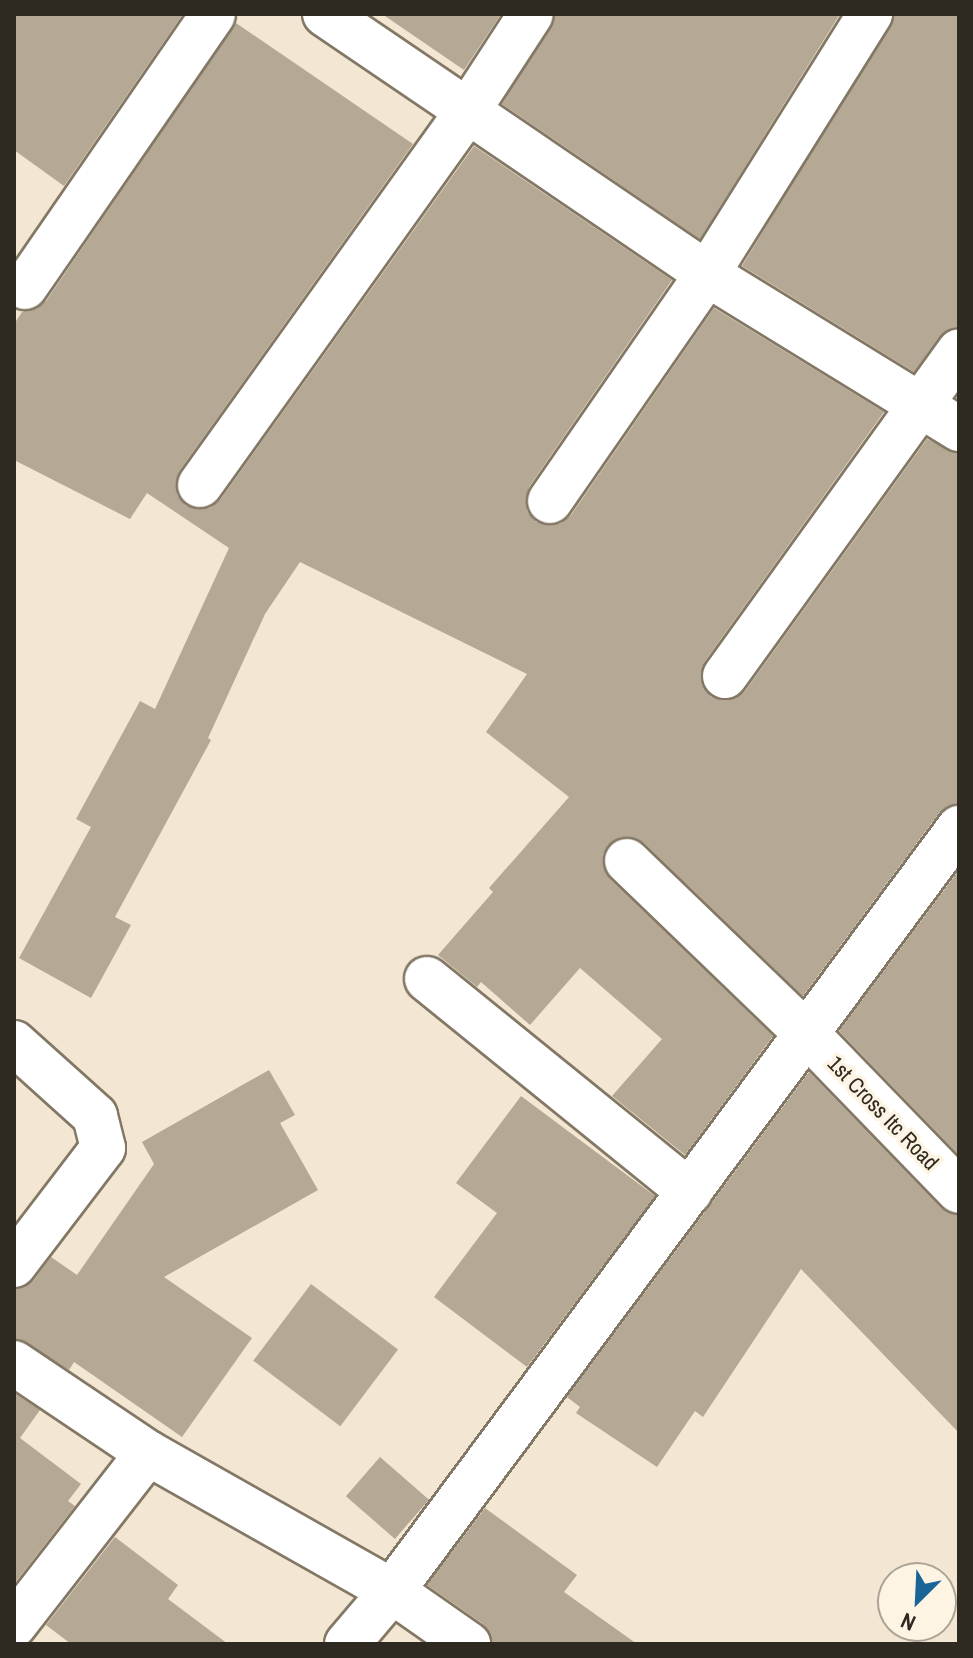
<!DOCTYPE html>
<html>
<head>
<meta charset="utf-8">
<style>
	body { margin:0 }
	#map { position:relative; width:973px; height:1658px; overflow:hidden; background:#f3e6d2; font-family:"Archivo Narrow",sans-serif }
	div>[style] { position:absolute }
	.building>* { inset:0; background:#b5a996; transform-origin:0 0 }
	.roads { filter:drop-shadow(2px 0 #837865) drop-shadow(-2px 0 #837865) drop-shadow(0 2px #837865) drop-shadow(0 -2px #837865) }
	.minor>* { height:44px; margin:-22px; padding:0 22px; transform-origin:22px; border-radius:22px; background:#fff }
	.tertiary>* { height:44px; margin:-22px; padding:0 22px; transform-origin:22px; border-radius:22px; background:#fff }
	span { translate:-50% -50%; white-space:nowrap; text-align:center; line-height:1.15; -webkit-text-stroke:7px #fef4e3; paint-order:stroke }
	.street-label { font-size:22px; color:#2e2921 }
	.frame { position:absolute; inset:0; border:16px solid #2e2921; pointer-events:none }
	.north { position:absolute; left:877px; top:1562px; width:80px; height:80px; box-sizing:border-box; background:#fef4e3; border:2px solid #aba395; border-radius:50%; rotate:204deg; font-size:22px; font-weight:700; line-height:32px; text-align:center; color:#2e2921 }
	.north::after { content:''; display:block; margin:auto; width:28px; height:36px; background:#1b6498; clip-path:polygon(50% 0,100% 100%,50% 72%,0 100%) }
</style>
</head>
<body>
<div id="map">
	<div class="building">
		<i style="clip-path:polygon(14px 14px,183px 14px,64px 186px,14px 150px)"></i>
		<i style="clip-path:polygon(382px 14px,501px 14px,464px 70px)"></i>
		<i style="clip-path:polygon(556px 14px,840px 14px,700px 239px,502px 104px)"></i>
		<i style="clip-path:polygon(895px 14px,959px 14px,959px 327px,939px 337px,914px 372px,742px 266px)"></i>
		<i style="clip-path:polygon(236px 23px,413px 144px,180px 470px,177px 495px,186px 506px,210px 508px,220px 500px,474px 146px,672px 280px,529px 487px,527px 511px,536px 522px,560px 524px,571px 515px,714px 308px,884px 412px,705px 661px,702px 685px,711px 697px,734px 699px,745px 691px,927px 439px,959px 454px,959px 803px,939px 813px,803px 996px,644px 843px,621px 837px,603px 854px,610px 879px,773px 1036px,685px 1155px,612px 1096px,662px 1039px,580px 968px,530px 1025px,481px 982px,477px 987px,438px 955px,493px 892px,489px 888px,569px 797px,486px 732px,527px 674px,300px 562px,265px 614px,208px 738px,211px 740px,115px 917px,131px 925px,91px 998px,19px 958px,91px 827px,76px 819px,140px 701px,155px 709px,229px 548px,147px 493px,130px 519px,14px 460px,14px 324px,22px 312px,46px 301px)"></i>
		<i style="clip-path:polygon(959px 870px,959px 1155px,839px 1031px)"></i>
		<i style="clip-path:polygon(269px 1070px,295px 1115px,280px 1123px,318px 1190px,164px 1277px,252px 1338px,182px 1437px,74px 1362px,69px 1370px,14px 1338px,14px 1289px,33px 1281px,51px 1257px,77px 1275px,154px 1164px,142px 1142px)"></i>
		<i style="clip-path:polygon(809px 1072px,941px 1208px,959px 1215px,959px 1433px,801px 1269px,703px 1417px,695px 1411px,657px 1467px,576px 1413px,580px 1407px,567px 1397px)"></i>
		<i style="clip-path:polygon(521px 1096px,655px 1196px,527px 1367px,434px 1297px,497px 1213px,456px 1183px)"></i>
		<i style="left:311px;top:1284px;width:109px;height:96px;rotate:37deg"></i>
		<i style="clip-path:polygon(14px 1393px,40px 1410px,20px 1438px,81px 1484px,68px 1501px,75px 1506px,14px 1584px)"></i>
		<i style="left:380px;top:1457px;width:65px;height:52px;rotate:41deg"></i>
		<i style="clip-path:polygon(485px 1508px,577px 1575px,564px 1592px,637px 1644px,493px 1644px,483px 1624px,427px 1585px)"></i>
		<i style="clip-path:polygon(115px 1537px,178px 1585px,168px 1599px,228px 1644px,71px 1644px,46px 1625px)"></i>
	</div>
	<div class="roads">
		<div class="minor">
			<i style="left:25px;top:287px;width:331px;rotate:-55.4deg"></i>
			<i style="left:200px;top:485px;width:462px;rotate:-54.4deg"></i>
			<i style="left:469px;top:109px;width:113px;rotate:-56.9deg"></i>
			<i style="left:550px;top:501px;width:276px;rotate:-55.3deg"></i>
			<i style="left:707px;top:274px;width:307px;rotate:-57.9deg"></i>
			<i style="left:725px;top:676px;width:400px;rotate:-54.2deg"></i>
			<i style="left:627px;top:861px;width:251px;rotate:43.9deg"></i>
			<i style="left:808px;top:1035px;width:217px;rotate:45.9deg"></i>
			<i style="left:427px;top:979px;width:338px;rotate:39deg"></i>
			<i style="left:14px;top:1043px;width:109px;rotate:42deg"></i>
			<i style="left:95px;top:1116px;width:33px;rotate:76deg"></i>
			<i style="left:103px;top:1148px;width:147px;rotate:127.3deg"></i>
			<i style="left:14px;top:1363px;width:161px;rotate:33.9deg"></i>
			<i style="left:148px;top:1453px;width:280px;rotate:29.5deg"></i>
			<i style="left:392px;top:1591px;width:93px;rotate:34.9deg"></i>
			<i style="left:14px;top:1625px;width:218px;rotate:-52.1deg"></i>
			<i style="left:347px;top:1644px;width:70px;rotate:-49.7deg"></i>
			<i style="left:392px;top:1591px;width:951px;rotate:-53.38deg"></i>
		</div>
		<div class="tertiary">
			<i style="left:325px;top:14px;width:462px;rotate:34.2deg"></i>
			<i style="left:707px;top:274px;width:296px;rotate:31.6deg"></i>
		</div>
	</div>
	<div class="street-label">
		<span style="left:883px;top:1113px;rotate:46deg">1st Cross Itc Road</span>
	</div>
	<div class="frame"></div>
	<div class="north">N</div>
</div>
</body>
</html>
